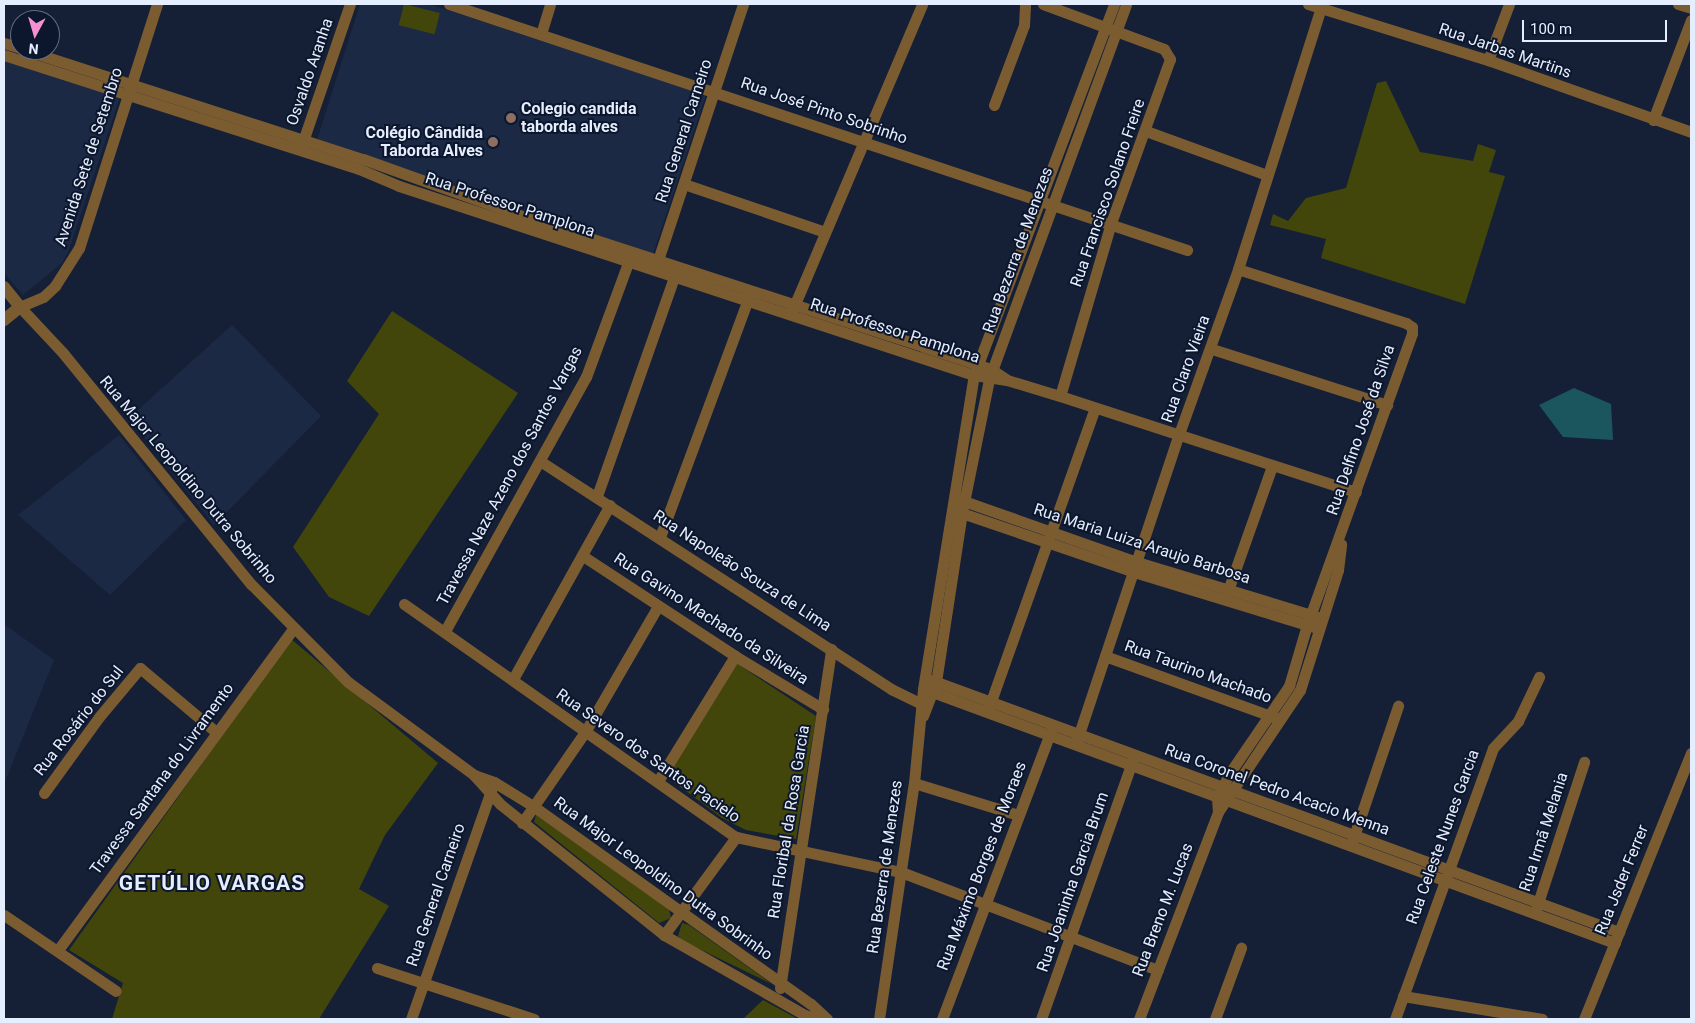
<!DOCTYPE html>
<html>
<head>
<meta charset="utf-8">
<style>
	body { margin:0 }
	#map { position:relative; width:1695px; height:1023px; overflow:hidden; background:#152037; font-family:Roboto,sans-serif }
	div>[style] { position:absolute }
	.built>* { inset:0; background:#1b2945 }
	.green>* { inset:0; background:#42460a; transform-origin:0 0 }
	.water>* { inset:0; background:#1b555e }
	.minor>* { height:11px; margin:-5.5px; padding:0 5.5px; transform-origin:5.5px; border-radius:5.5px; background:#7b5c31 }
	.tertiary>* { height:12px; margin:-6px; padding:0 6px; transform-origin:6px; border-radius:6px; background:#7b5c31 }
	.dots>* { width:14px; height:14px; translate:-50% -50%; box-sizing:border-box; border:2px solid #0c162c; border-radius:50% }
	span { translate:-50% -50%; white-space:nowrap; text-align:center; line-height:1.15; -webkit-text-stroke:4px #0c162c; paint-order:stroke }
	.street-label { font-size:16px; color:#e5eefe }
	.poi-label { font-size:16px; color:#e5eefe; font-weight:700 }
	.left { translate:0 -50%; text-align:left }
	.right { translate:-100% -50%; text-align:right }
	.district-label { font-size:21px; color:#e5eefe; font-weight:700; letter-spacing:1px }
	.frame { position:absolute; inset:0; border:5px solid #e5eefe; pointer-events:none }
	.north { position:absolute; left:10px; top:10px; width:50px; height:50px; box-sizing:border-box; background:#0c162c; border:1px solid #636c80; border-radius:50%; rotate:186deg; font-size:14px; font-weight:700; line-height:20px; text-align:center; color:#e5eefe }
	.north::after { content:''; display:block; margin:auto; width:18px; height:22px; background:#f690d0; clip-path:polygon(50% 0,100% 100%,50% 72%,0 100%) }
	.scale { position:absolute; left:1522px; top:20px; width:145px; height:22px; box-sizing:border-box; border:2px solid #e5eefe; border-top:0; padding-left:6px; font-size:15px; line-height:18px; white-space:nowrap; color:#e5eefe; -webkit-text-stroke:4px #0c162c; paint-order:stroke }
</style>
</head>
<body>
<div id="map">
	<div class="built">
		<i style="clip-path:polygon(360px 4px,429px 4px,706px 95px,653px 254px,317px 140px)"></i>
		<i style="clip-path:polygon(4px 59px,120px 97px,69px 250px,62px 263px,23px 295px,4px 273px)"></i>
		<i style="clip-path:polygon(232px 325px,321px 416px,214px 525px,129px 418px)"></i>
		<i style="clip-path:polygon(119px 435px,186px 520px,110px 595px,18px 515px)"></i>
		<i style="clip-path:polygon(4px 624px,54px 660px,4px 784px)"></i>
	</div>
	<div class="green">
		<i style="left:404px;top:4px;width:37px;height:22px;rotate:14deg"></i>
		<i style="clip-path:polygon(1386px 81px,1420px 152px,1473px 161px,1478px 144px,1496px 150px,1489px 172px,1505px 176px,1465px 304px,1321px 258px,1326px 239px,1270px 225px,1273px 214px,1288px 221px,1306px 198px,1346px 188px,1377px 83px)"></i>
		<i style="clip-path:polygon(392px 311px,518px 393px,369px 616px,329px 597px,293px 547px,379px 414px,347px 381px)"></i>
		<i style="clip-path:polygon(291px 639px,438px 763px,385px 835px,359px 889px,389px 906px,319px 1019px,112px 1019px,123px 983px,69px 950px)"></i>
		<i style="clip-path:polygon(736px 663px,816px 716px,796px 839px,746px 830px,722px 818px,667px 777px)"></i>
		<i style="clip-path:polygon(536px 815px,669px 909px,671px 918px,659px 923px,534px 822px)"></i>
		<i style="clip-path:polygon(682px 923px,689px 925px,772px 984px,683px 941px,678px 936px)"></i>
		<i style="clip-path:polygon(763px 1000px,798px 1019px,743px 1019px)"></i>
	</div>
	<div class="water">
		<i style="clip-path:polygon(1574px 388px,1611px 404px,1613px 440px,1563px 437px,1539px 405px)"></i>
	</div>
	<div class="minor">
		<i style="left:157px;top:4px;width:256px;rotate:107.7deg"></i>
		<i style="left:79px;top:248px;width:45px;rotate:122.3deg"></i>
		<i style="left:55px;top:286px;width:16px;rotate:137deg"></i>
		<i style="left:43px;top:297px;width:25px;rotate:157deg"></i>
		<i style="left:20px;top:307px;width:63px;rotate:46.9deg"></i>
		<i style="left:63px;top:353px;width:298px;rotate:50.9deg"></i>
		<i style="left:251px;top:584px;width:138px;rotate:45.3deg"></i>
		<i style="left:348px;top:682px;width:157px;rotate:36.4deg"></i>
		<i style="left:474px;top:775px;width:39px;rotate:48deg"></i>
		<i style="left:500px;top:804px;width:210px;rotate:38.6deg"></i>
		<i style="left:664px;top:935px;width:162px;rotate:29.6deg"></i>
		<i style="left:805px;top:1015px;width:15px;rotate:16deg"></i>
		<i style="left:449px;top:4px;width:778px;rotate:18.43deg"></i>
		<i style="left:1043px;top:4px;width:129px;rotate:20.4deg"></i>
		<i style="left:1164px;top:49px;width:12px;rotate:59deg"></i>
		<i style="left:1170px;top:59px;width:174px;rotate:109.8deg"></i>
		<i style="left:1111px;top:223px;width:180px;rotate:106.4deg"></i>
		<i style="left:1308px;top:4px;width:189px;rotate:17.3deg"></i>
		<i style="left:1488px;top:60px;width:215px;rotate:19.5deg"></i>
		<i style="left:1678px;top:4px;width:14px;rotate:17deg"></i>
		<i style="left:541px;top:34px;width:31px;rotate:-73deg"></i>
		<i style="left:4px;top:43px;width:17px;rotate:17deg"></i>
		<i style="left:25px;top:50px;width:355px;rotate:17.9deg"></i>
		<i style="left:363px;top:159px;width:172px;rotate:19.7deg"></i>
		<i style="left:525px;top:217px;width:420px;rotate:18deg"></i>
		<i style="left:924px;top:347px;width:71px;rotate:18.2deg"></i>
		<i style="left:991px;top:369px;width:18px;rotate:34deg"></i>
		<i style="left:4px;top:55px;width:373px;rotate:17.8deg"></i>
		<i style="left:359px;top:169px;width:43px;rotate:23deg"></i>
		<i style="left:399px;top:186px;width:605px;rotate:18.2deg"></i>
		<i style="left:974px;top:375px;width:33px;rotate:9deg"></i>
		<i style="left:1007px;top:380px;width:55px;rotate:16.8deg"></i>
		<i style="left:1060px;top:396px;width:311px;rotate:18deg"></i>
		<i style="left:1488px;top:60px;width:60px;rotate:-69.4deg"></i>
		<i style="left:994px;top:105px;width:85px;rotate:-69.4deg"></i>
		<i style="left:1024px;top:25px;width:21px;rotate:-87deg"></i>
		<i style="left:1653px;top:120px;width:107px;rotate:-69.2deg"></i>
		<i style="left:1146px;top:131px;width:129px;rotate:20deg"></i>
		<i style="left:301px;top:147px;width:151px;rotate:-71.1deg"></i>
		<i style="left:684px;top:184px;width:149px;rotate:18.8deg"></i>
		<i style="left:656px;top:266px;width:276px;rotate:-71.6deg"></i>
		<i style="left:792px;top:311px;width:333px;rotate:-67deg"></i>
		<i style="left:1212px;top:349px;width:184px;rotate:17.7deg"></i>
		<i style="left:540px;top:461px;width:419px;rotate:33deg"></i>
		<i style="left:891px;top:689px;width:39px;rotate:26deg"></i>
		<i style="left:597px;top:496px;width:241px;rotate:-70.6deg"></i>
		<i style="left:958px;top:499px;width:190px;rotate:19.4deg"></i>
		<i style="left:1137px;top:562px;width:189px;rotate:16.9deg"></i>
		<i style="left:956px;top:511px;width:188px;rotate:18.9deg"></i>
		<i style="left:1134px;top:572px;width:188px;rotate:17deg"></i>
		<i style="left:660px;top:537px;width:259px;rotate:-69.7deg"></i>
		<i style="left:583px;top:556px;width:182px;rotate:33.3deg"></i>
		<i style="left:735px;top:656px;width:103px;rotate:31.1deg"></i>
		<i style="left:1226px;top:596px;width:138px;rotate:-70.5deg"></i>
		<i style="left:404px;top:604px;width:406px;rotate:35.1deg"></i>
		<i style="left:736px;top:837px;width:169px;rotate:12deg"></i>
		<i style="left:901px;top:872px;width:275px;rotate:20.9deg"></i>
		<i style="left:445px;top:631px;width:291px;rotate:-61deg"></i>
		<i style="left:586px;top:377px;width:130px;rotate:-69.8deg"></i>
		<i style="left:1105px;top:656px;width:182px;rotate:19.9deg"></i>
		<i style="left:513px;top:679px;width:199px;rotate:-60.9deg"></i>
		<i style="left:931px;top:680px;width:733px;rotate:20.12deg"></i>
		<i style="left:927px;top:690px;width:733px;rotate:20.19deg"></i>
		<i style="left:989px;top:707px;width:317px;rotate:-70.5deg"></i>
		<i style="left:923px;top:716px;width:36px;rotate:-69deg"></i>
		<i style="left:936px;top:682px;width:172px;rotate:-81.3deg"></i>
		<i style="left:962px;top:512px;width:136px;rotate:-78.5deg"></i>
		<i style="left:989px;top:379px;width:399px;rotate:-69.9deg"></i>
		<i style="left:1076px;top:743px;width:326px;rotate:-71.6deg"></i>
		<i style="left:1179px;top:434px;width:175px;rotate:-70.3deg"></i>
		<i style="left:1238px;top:269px;width:278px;rotate:-72.4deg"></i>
		<i style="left:474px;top:775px;width:21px;rotate:19deg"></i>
		<i style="left:494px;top:782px;width:46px;rotate:31.6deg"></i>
		<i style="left:533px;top:806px;width:341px;rotate:35.5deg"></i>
		<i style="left:811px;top:1004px;width:22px;rotate:43deg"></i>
		<i style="left:658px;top:781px;width:147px;rotate:-58.4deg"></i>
		<i style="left:914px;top:783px;width:109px;rotate:17.1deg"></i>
		<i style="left:44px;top:793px;width:94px;rotate:-54.1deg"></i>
		<i style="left:99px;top:717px;width:64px;rotate:-50.1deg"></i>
		<i style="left:140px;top:668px;width:99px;rotate:40.1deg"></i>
		<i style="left:1218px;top:812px;width:14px;rotate:-94deg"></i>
		<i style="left:1217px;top:798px;width:27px;rotate:-63deg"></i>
		<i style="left:1229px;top:774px;width:107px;rotate:-55.7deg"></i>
		<i style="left:1289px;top:686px;width:64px;rotate:-73.6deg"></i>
		<i style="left:1307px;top:625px;width:310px;rotate:-70.2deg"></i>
		<i style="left:1412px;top:333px;width:6px;rotate:-90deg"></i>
		<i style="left:1412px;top:327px;width:7px;rotate:-146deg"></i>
		<i style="left:1406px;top:323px;width:176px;rotate:-162.2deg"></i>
		<i style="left:522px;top:823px;width:111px;rotate:-55.3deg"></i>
		<i style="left:585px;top:732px;width:146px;rotate:-59.9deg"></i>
		<i style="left:1352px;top:842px;width:144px;rotate:-71.3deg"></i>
		<i style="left:1536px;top:909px;width:155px;rotate:-71.9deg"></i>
		<i style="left:4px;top:915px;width:135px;rotate:34.2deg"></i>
		<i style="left:664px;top:935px;width:122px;rotate:-53.7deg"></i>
		<i style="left:58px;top:950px;width:399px;rotate:-53.8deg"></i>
		<i style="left:377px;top:968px;width:165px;rotate:18deg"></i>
		<i style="left:780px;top:988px;width:343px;rotate:-81.4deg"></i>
		<i style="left:1403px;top:996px;width:141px;rotate:9.4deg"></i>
		<i style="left:411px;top:1019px;width:245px;rotate:-70.7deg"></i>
		<i style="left:879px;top:1019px;width:239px;rotate:-81.6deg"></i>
		<i style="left:914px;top:783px;width:94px;rotate:-84.5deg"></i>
		<i style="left:923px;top:689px;width:318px;rotate:-80.8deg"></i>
		<i style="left:974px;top:375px;width:397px;rotate:-69.3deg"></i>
		<i style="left:942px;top:1019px;width:313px;rotate:-69.3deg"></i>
		<i style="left:1041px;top:1019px;width:276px;rotate:-70.5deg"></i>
		<i style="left:1139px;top:1019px;width:222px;rotate:-69.1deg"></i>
		<i style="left:1218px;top:812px;width:147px;rotate:-56.1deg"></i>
		<i style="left:1300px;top:690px;width:126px;rotate:-72.4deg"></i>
		<i style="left:1338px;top:570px;width:26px;rotate:-83deg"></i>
		<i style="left:1215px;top:1019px;width:76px;rotate:-69.9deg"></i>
		<i style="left:1395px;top:1019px;width:288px;rotate:-70.1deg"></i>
		<i style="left:1493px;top:748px;width:37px;rotate:-47deg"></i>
		<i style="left:1518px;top:721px;width:49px;rotate:-64.5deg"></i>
		<i style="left:1584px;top:1019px;width:287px;rotate:-68.1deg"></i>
	</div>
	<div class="tertiary">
		<i style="left:4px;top:287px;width:26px;rotate:51deg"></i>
		<i style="left:20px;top:307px;width:21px;rotate:141deg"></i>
	</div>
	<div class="dots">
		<i style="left:511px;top:118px;background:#8d6e63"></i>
		<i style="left:493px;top:142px;background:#8d6e63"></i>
	</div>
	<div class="street-label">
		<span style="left:1505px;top:51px;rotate:19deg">Rua Jarbas Martins</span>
		<span style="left:310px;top:72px;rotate:-71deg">Osvaldo Aranha</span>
		<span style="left:824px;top:111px;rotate:19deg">Rua José Pinto Sobrinho</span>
		<span style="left:684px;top:131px;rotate:-72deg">Rua General Carneiro</span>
		<span style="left:89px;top:157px;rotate:-72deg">Avenida Sete de Setembro</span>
		<span style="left:1108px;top:193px;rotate:-71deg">Rua Francisco Solano Freire</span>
		<span style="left:510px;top:205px;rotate:18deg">Rua Professor Pamplona</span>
		<span style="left:1018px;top:250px;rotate:-70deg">Rua Bezerra de Menezes</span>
		<span style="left:895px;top:331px;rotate:18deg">Rua Professor Pamplona</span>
		<span style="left:1186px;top:369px;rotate:-70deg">Rua Claro Vieira</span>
		<span style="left:1361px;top:430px;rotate:-71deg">Rua Delfino José da Silva</span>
		<span style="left:510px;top:476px;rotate:-62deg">Travessa Naze Azeno dos Santos Vargas</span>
		<span style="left:188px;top:480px;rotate:50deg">Rua Major Leopoldino Dutra Sobrinho</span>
		<span style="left:1142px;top:544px;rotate:18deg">Rua Maria Luiza Araujo Barbosa</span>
		<span style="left:742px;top:571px;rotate:33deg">Rua Napoleão Souza de Lima</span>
		<span style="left:711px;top:619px;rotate:33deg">Rua Gavino Machado da Silveira</span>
		<span style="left:1198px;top:672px;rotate:20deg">Rua Taurino Machado</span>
		<span style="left:79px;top:721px;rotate:-52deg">Rua Rosário do Sul</span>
		<span style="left:648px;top:756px;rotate:35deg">Rua Severo dos Santos Pacielo</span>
		<span style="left:162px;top:779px;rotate:-54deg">Travessa Santana do Livramento</span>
		<span style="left:1277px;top:790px;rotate:20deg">Rua Coronel Pedro Acacio Menna</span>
		<span style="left:789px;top:822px;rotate:-81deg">Rua Floribal da Rosa Garcia</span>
		<span style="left:1544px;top:832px;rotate:-72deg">Rua Irmã Melania</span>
		<span style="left:1443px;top:837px;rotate:-70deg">Rua Celeste Nunes Garcia</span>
		<span style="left:982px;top:866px;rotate:-69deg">Rua Máximo Borges de Moraes</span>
		<span style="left:885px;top:867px;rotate:-82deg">Rua Bezerra de Menezes</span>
		<span style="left:663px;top:879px;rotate:36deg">Rua Major Leopoldino Dutra Sobrinho</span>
		<span style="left:1622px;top:880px;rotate:-68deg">Rua Jsder Ferrer</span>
		<span style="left:1073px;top:882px;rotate:-71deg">Rua Joaninha Garcia Brum</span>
		<span style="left:436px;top:895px;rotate:-71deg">Rua General Carneiro</span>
		<span style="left:1163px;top:910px;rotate:-69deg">Rua Breno M. Lucas</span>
	</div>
	<div class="poi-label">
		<span class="left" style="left:521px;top:118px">Colegio candida<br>taborda alves</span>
		<span class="right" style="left:483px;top:142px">Colégio Cândida<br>Taborda Alves</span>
	</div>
	<div class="district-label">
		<span style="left:212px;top:883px">GETÚLIO VARGAS</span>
	</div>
	<div class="frame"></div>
	<div class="north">N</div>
	<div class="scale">100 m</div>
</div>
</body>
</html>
